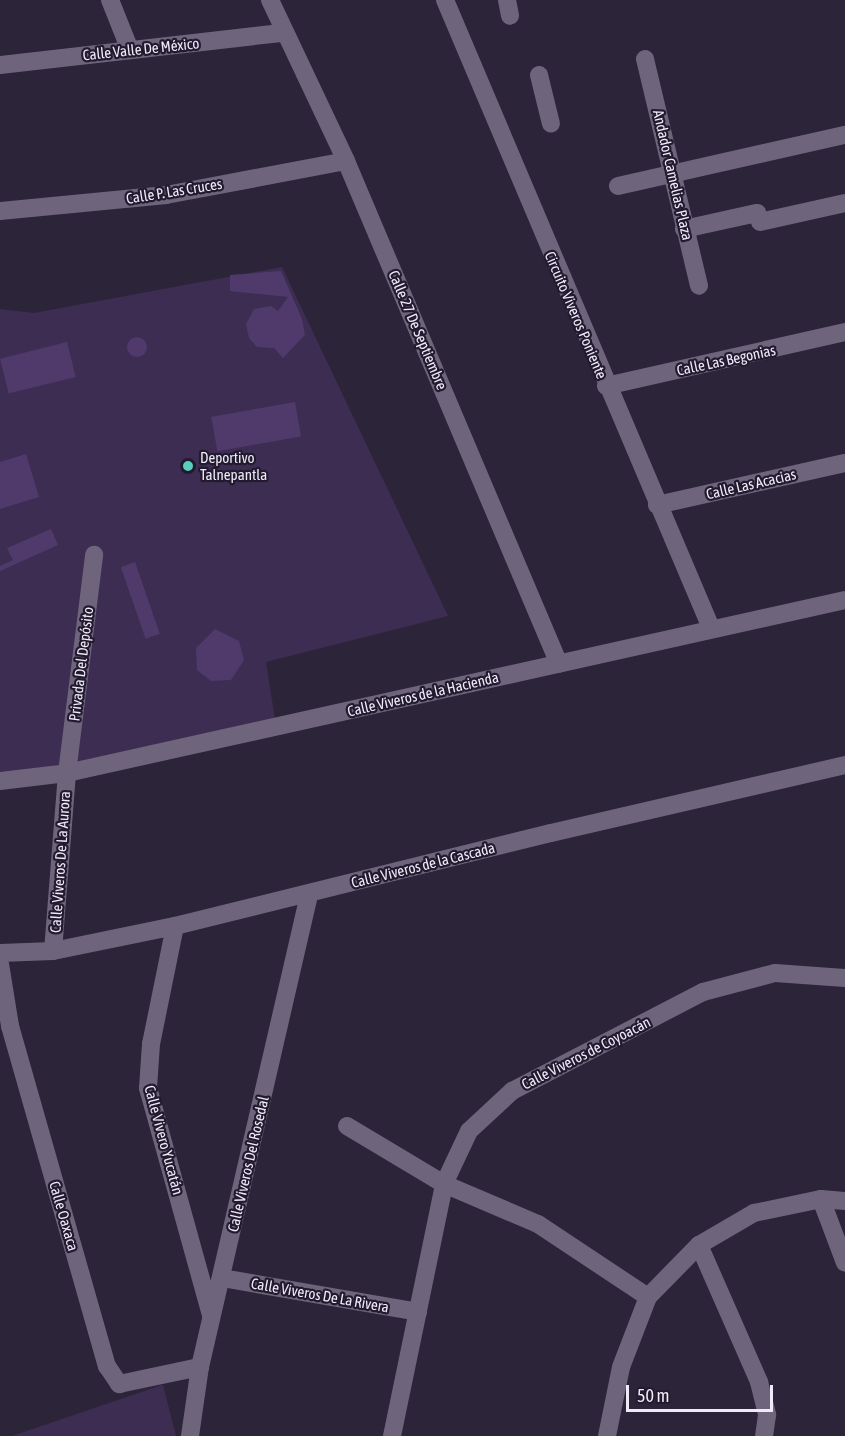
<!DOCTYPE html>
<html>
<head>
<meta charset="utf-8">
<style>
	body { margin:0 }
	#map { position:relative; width:845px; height:1436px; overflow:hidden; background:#2c2438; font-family:"Asap Condensed",sans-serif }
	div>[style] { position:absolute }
	.green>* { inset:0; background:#3d2d53 }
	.building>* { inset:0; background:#4f3a6b; transform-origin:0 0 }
	.round { border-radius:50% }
	.minor>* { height:18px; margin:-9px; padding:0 9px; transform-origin:9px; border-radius:9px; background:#6e657c }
	.dots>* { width:16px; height:16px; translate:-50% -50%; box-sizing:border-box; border:3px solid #221a2e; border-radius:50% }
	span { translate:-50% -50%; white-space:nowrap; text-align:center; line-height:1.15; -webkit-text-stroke:4.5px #221a2e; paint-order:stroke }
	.street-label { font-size:15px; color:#efeaf8 }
	.poi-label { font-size:15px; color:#efeaf8 }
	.left { translate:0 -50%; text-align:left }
	.scale { position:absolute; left:626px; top:1385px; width:147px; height:27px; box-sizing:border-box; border:3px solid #efeaf8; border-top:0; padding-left:8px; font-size:18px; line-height:21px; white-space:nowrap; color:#efeaf8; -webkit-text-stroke:4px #221a2e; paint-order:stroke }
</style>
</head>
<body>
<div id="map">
	<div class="green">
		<i style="clip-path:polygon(282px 267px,448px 616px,266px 662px,275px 719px,83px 761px,0 775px,0 309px,34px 313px)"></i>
		<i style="clip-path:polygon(163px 1385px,176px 1436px,12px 1436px,162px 1385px)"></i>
	</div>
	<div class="building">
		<i style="clip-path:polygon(281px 271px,302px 319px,305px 335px,283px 358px,274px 348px,257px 347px,249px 338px,246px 324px,254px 309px,271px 306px,278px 311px,288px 297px,230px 291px,230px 275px)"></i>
		<i class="round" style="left:127px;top:337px;width:20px;height:20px"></i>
		<i style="left:67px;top:342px;width:36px;height:69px;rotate:76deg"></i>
		<i style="left:295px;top:402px;width:35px;height:85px;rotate:80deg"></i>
		<i style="clip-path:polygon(26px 454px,39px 497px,0 509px,0 462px)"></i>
		<i style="clip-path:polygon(51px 529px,58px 545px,0 571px,0 566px,13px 560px,7px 548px)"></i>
		<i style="left:135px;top:562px;width:76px;height:15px;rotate:71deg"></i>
		<i style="clip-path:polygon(215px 629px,239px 641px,244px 660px,231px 680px,211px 681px,197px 670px,196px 648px)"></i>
	</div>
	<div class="minor">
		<i style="left:110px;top:0;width:54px;rotate:68.2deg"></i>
		<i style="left:270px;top:0;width:178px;rotate:64.7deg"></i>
		<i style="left:346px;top:161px;width:546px;rotate:67.05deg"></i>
		<i style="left:445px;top:0;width:682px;rotate:67.04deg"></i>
		<i style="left:507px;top:0;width:16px;rotate:79deg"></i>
		<i style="left:645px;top:59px;width:233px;rotate:76.6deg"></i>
		<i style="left:0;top:65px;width:285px;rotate:-6.5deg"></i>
		<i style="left:539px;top:75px;width:50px;rotate:76.2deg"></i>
		<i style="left:618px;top:186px;width:233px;rotate:-12.7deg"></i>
		<i style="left:0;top:211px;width:167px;rotate:-5.5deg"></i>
		<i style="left:166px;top:195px;width:183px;rotate:-10.7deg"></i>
		<i style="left:760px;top:222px;width:87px;rotate:-12.6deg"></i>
		<i style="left:684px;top:229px;width:75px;rotate:-12.4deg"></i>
		<i style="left:606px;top:386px;width:245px;rotate:-12.7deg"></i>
		<i style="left:657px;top:505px;width:193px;rotate:-12.6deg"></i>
		<i style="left:0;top:781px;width:67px;rotate:-6.8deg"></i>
		<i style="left:67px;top:773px;width:797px;rotate:-12.54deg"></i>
		<i style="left:175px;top:926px;width:120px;rotate:101.5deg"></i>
		<i style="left:151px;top:1044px;width:44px;rotate:93.9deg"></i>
		<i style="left:148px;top:1088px;width:236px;rotate:74.5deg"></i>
		<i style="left:53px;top:951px;width:179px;rotate:-85.5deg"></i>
		<i style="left:67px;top:773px;width:220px;rotate:-82.9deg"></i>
		<i style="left:0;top:953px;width:53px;rotate:-2.2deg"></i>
		<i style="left:53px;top:951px;width:125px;rotate:-11.6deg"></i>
		<i style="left:175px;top:926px;width:387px;rotate:-13.9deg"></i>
		<i style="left:551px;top:833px;width:302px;rotate:-13deg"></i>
		<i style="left:0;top:964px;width:63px;rotate:80.8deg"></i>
		<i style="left:10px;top:1026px;width:354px;rotate:74.1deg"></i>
		<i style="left:107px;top:1366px;width:22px;rotate:56deg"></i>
		<i style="left:119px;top:1384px;width:83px;rotate:-11.9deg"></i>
		<i style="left:347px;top:1126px;width:113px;rotate:30.9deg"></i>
		<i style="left:444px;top:1184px;width:102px;rotate:23.1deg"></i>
		<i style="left:538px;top:1224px;width:132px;rotate:33.6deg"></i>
		<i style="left:821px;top:1199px;width:68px;rotate:69.4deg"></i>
		<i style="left:699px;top:1245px;width:150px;rotate:66.3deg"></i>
		<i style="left:759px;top:1382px;width:34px;rotate:76deg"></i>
		<i style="left:767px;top:1415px;width:21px;rotate:98deg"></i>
		<i style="left:222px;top:1278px;width:199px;rotate:9.8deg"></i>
		<i style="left:190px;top:1436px;width:70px;rotate:-81.8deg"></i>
		<i style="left:200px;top:1367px;width:486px;rotate:-77deg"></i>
		<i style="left:392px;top:1436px;width:257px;rotate:-78.3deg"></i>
		<i style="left:444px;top:1184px;width:59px;rotate:-64.7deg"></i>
		<i style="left:469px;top:1131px;width:59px;rotate:-42.9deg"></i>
		<i style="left:512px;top:1091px;width:215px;rotate:-27.4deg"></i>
		<i style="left:703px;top:992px;width:74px;rotate:-14.8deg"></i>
		<i style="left:775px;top:973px;width:70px;rotate:4.1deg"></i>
		<i style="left:607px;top:1436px;width:70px;rotate:-78.5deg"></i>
		<i style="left:621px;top:1367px;width:75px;rotate:-68.9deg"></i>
		<i style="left:648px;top:1297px;width:73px;rotate:-45.6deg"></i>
		<i style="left:699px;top:1245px;width:64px;rotate:-30.2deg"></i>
		<i style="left:754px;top:1213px;width:68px;rotate:-11.8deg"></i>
		<i style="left:821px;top:1199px;width:24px;rotate:5deg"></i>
	</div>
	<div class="dots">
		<i style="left:188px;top:466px;background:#5acebd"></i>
	</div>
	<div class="street-label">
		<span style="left:141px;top:49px;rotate:-6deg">Calle Valle De México</span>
		<span style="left:673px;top:175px;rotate:77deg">Andador Camelias Plaza</span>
		<span style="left:174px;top:191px;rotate:-9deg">Calle P. Las Cruces</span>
		<span style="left:576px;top:315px;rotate:67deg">Circuito Viveros Poniente</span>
		<span style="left:418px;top:330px;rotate:67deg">Calle 27 De Septiembre</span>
		<span style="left:726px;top:360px;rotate:-12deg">Calle Las Begonias</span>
		<span style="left:751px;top:484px;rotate:-13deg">Calle Las Acacias</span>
		<span style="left:81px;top:664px;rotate:-83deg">Privada Del Depósito</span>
		<span style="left:423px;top:694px;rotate:-13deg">Calle Viveros de la Hacienda</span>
		<span style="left:60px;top:862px;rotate:-86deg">Calle Viveros De La Aurora</span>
		<span style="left:423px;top:865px;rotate:-14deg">Calle Viveros de la Cascada</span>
		<span style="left:586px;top:1053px;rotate:-27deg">Calle Viveros de Coyoacán</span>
		<span style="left:164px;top:1140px;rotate:75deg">Calle Vivero Yucatán</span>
		<span style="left:248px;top:1164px;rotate:-77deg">Calle Viveros Del Rosedal</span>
		<span style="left:64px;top:1216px;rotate:74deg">Calle Oaxaca</span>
		<span style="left:320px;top:1295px;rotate:10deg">Calle Viveros De La Rivera</span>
	</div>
	<div class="poi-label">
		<span class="left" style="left:200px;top:466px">Deportivo<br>Talnepantla</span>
	</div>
	<div class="scale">50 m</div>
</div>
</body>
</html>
